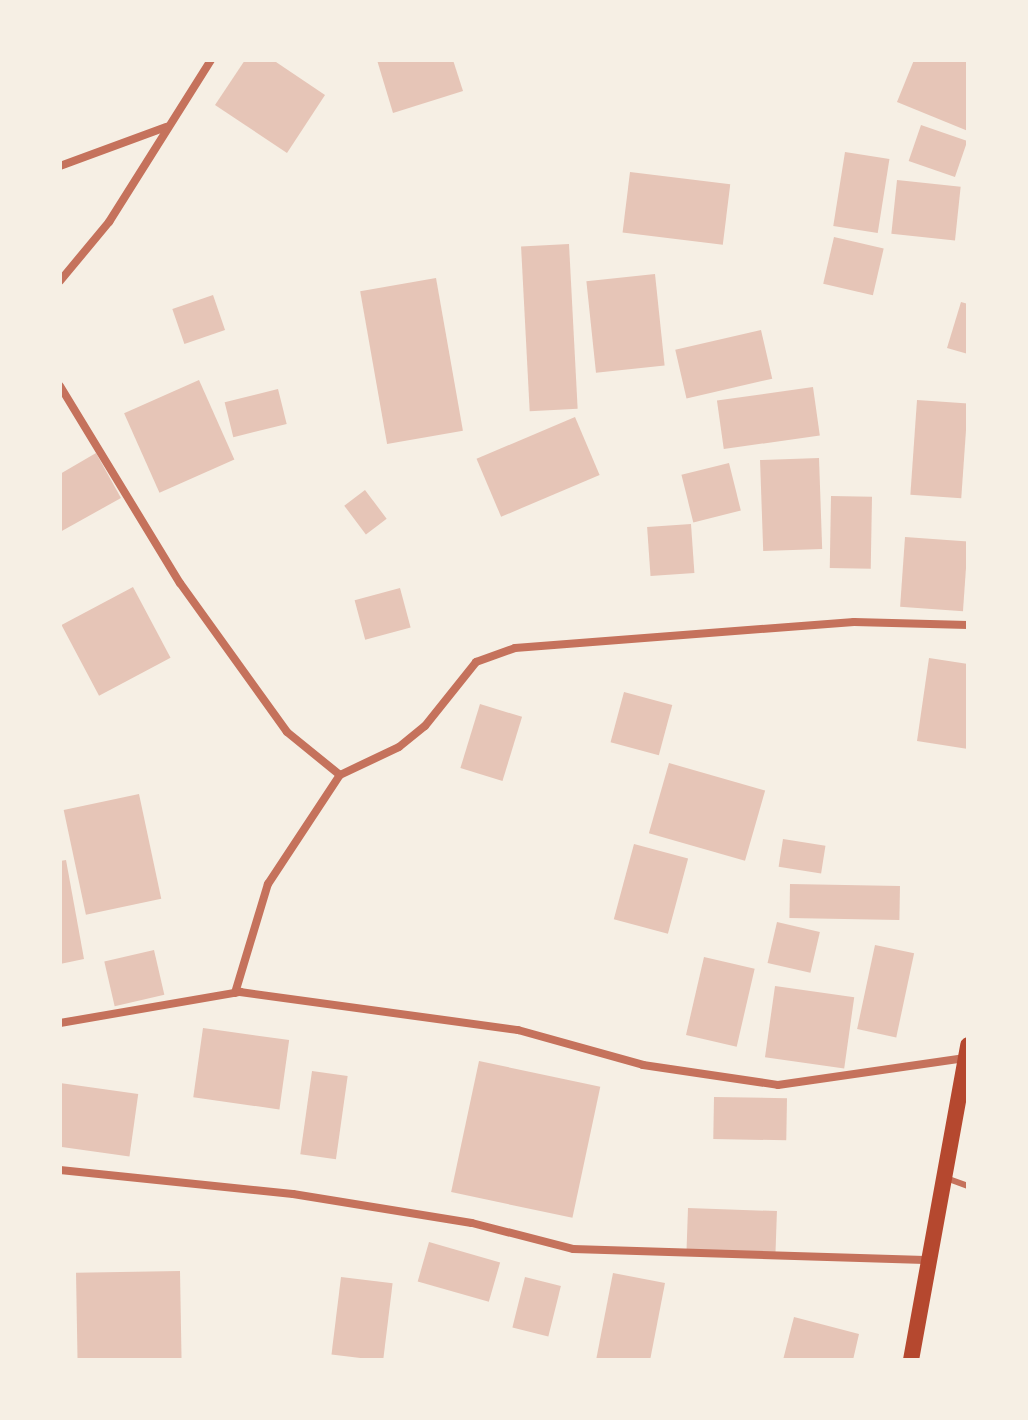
<!DOCTYPE html>
<html>
<head>
<meta charset="utf-8">
<style>
	body { margin:0 }
	#map { position:relative; width:1028px; height:1420px; overflow:hidden; background:#f6efe4; font-family:"Fira Sans",sans-serif }
	div>[style] { position:absolute }
	.building>* { inset:0; background:#e6c5b7; transform-origin:0 0 }
	.service>* { height:6px; margin:-3px; padding:0 3px; transform-origin:3px; border-radius:3px; background:#c5725c }
	.minor>* { height:8px; margin:-4px; padding:0 4px; transform-origin:4px; border-radius:4px; background:#c5725c }
	.secondary>* { height:16px; margin:-8px; padding:0 8px; transform-origin:8px; border-radius:8px; background:#b5482f }
	span { translate:-50% -50%; white-space:nowrap; text-align:center; line-height:1.15; -webkit-text-stroke:8px #f6efe4; paint-order:stroke }
	.frame { position:absolute; inset:0; border:62px solid #f6efe4; pointer-events:none }
</style>
</head>
<body>
<div id="map">
	<div class="building">
		<i style="clip-path:polygon(245px 60px,273px 60px,325px 95px,287px 153px,215px 105px)"></i>
		<i style="clip-path:polygon(377px 60px,453px 60px,463px 91px,393px 113px)"></i>
		<i style="clip-path:polygon(914px 60px,968px 61px,968px 131px,897px 102px)"></i>
		<i style="left:921px;top:125px;width:49px;height:38px;rotate:19deg"></i>
		<i style="left:845px;top:152px;width:45px;height:75px;rotate:9deg"></i>
		<i style="left:630px;top:172px;width:101px;height:61px;rotate:7deg"></i>
		<i style="left:897px;top:180px;width:64px;height:54px;rotate:6deg"></i>
		<i style="left:834px;top:237px;width:51px;height:48px;rotate:13deg"></i>
		<i style="left:569px;top:244px;width:165px;height:48px;rotate:87deg"></i>
		<i style="left:655px;top:274px;width:92px;height:69px;rotate:84deg"></i>
		<i style="left:436px;top:278px;width:155px;height:77px;rotate:80deg"></i>
		<i style="left:213px;top:295px;width:37px;height:43px;rotate:71deg"></i>
		<i style="clip-path:polygon(961px 302px,968px 304px,968px 354px,947px 348px)"></i>
		<i style="left:761px;top:330px;width:50px;height:88px;rotate:77deg"></i>
		<i style="left:199px;top:380px;width:87px;height:82px;rotate:66deg"></i>
		<i style="left:813px;top:387px;width:49px;height:97px;rotate:82deg"></i>
		<i style="left:278px;top:389px;width:36px;height:55px;rotate:76deg"></i>
		<i style="left:917px;top:400px;width:51px;height:95px;rotate:4deg"></i>
		<i style="left:575px;top:417px;width:63px;height:107px;rotate:67deg"></i>
		<i style="clip-path:polygon(96px 453px,121px 498px,60px 532px,60px 474px)"></i>
		<i style="left:819px;top:458px;width:91px;height:59px;rotate:88deg"></i>
		<i style="left:729px;top:463px;width:49px;height:49px;rotate:76deg"></i>
		<i style="left:365px;top:490px;width:36px;height:26px;rotate:53deg"></i>
		<i style="left:831px;top:496px;width:41px;height:72px;rotate:1deg"></i>
		<i style="left:691px;top:524px;width:49px;height:44px;rotate:86deg"></i>
		<i style="left:905px;top:537px;width:63px;height:70px;rotate:4deg"></i>
		<i style="left:133px;top:587px;width:80px;height:81px;rotate:62deg"></i>
		<i style="left:400px;top:588px;width:41px;height:47px;rotate:75deg"></i>
		<i style="clip-path:polygon(929px 658px,968px 664px,968px 749px,917px 741px)"></i>
		<i style="left:624px;top:692px;width:50px;height:52px;rotate:15deg"></i>
		<i style="left:480px;top:704px;width:44px;height:67px;rotate:17deg"></i>
		<i style="left:669px;top:763px;width:100px;height:73px;rotate:16deg"></i>
		<i style="left:139px;top:794px;width:107px;height:77px;rotate:78deg"></i>
		<i style="left:783px;top:839px;width:43px;height:28px;rotate:9deg"></i>
		<i style="left:634px;top:844px;width:56px;height:78px;rotate:15deg"></i>
		<i style="clip-path:polygon(66px 860px,84px 959px,60px 964px,60px 861px)"></i>
		<i style="left:790px;top:884px;width:110px;height:34px;rotate:1deg"></i>
		<i style="left:777px;top:922px;width:44px;height:42px;rotate:13deg"></i>
		<i style="left:875px;top:945px;width:40px;height:86px;rotate:12deg"></i>
		<i style="left:154px;top:950px;width:46px;height:51px;rotate:77deg"></i>
		<i style="left:704px;top:957px;width:52px;height:80px;rotate:13deg"></i>
		<i style="left:775px;top:986px;width:80px;height:72px;rotate:8deg"></i>
		<i style="left:203px;top:1028px;width:87px;height:70px;rotate:8deg"></i>
		<i style="left:479px;top:1061px;width:124px;height:134px;rotate:12deg"></i>
		<i style="left:312px;top:1071px;width:36px;height:84px;rotate:8deg"></i>
		<i style="left:60px;top:1083px;width:79px;height:63px;rotate:8deg"></i>
		<i style="left:714px;top:1097px;width:73px;height:42px;rotate:1deg"></i>
		<i style="left:688px;top:1208px;width:89px;height:42px;rotate:2deg"></i>
		<i style="left:429px;top:1242px;width:74px;height:41px;rotate:16deg"></i>
		<i style="left:180px;top:1271px;width:89px;height:104px;rotate:89deg"></i>
		<i style="left:613px;top:1273px;width:53px;height:89px;rotate:11deg"></i>
		<i style="left:341px;top:1277px;width:52px;height:78px;rotate:7deg"></i>
		<i style="left:525px;top:1277px;width:37px;height:52px;rotate:14deg"></i>
		<i style="clip-path:polygon(794px 1317px,859px 1334px,853px 1360px,783px 1360px)"></i>
	</div>
	<div class="service">
		<i style="left:946px;top:1178px;width:23px;rotate:20deg"></i>
	</div>
	<div class="minor">
		<i style="left:60px;top:166px;width:113px;rotate:-20.2deg"></i>
		<i style="left:60px;top:281px;width:77px;rotate:-50.3deg"></i>
		<i style="left:109px;top:222px;width:191px;rotate:-57.8deg"></i>
		<i style="left:60px;top:386px;width:231px;rotate:58.7deg"></i>
		<i style="left:180px;top:583px;width:183px;rotate:54.3deg"></i>
		<i style="left:287px;top:732px;width:68px;rotate:39.1deg"></i>
		<i style="left:235px;top:993px;width:114px;rotate:-73.2deg"></i>
		<i style="left:268px;top:884px;width:131px;rotate:-56.6deg"></i>
		<i style="left:340px;top:775px;width:65px;rotate:-25.4deg"></i>
		<i style="left:399px;top:747px;width:33px;rotate:-39deg"></i>
		<i style="left:425px;top:726px;width:82px;rotate:-51.4deg"></i>
		<i style="left:476px;top:662px;width:41px;rotate:-19.7deg"></i>
		<i style="left:515px;top:648px;width:340px;rotate:-4.4deg"></i>
		<i style="left:854px;top:622px;width:114px;rotate:1.5deg"></i>
		<i style="left:60px;top:1023px;width:183px;rotate:-9.8deg"></i>
		<i style="left:240px;top:992px;width:281px;rotate:7.8deg"></i>
		<i style="left:518px;top:1030px;width:130px;rotate:15.6deg"></i>
		<i style="left:643px;top:1065px;width:136px;rotate:8.4deg"></i>
		<i style="left:778px;top:1085px;width:189px;rotate:-8.2deg"></i>
		<i style="left:60px;top:1170px;width:234px;rotate:5.9deg"></i>
		<i style="left:293px;top:1194px;width:181px;rotate:9.2deg"></i>
		<i style="left:472px;top:1223px;width:104px;rotate:14.4deg"></i>
		<i style="left:573px;top:1249px;width:352px;rotate:1.8deg"></i>
	</div>
	<div class="secondary">
		<i style="left:911px;top:1360px;width:320px;rotate:-79.7deg"></i>
	</div>
	<div class="frame"></div>
</div>
</body>
</html>
